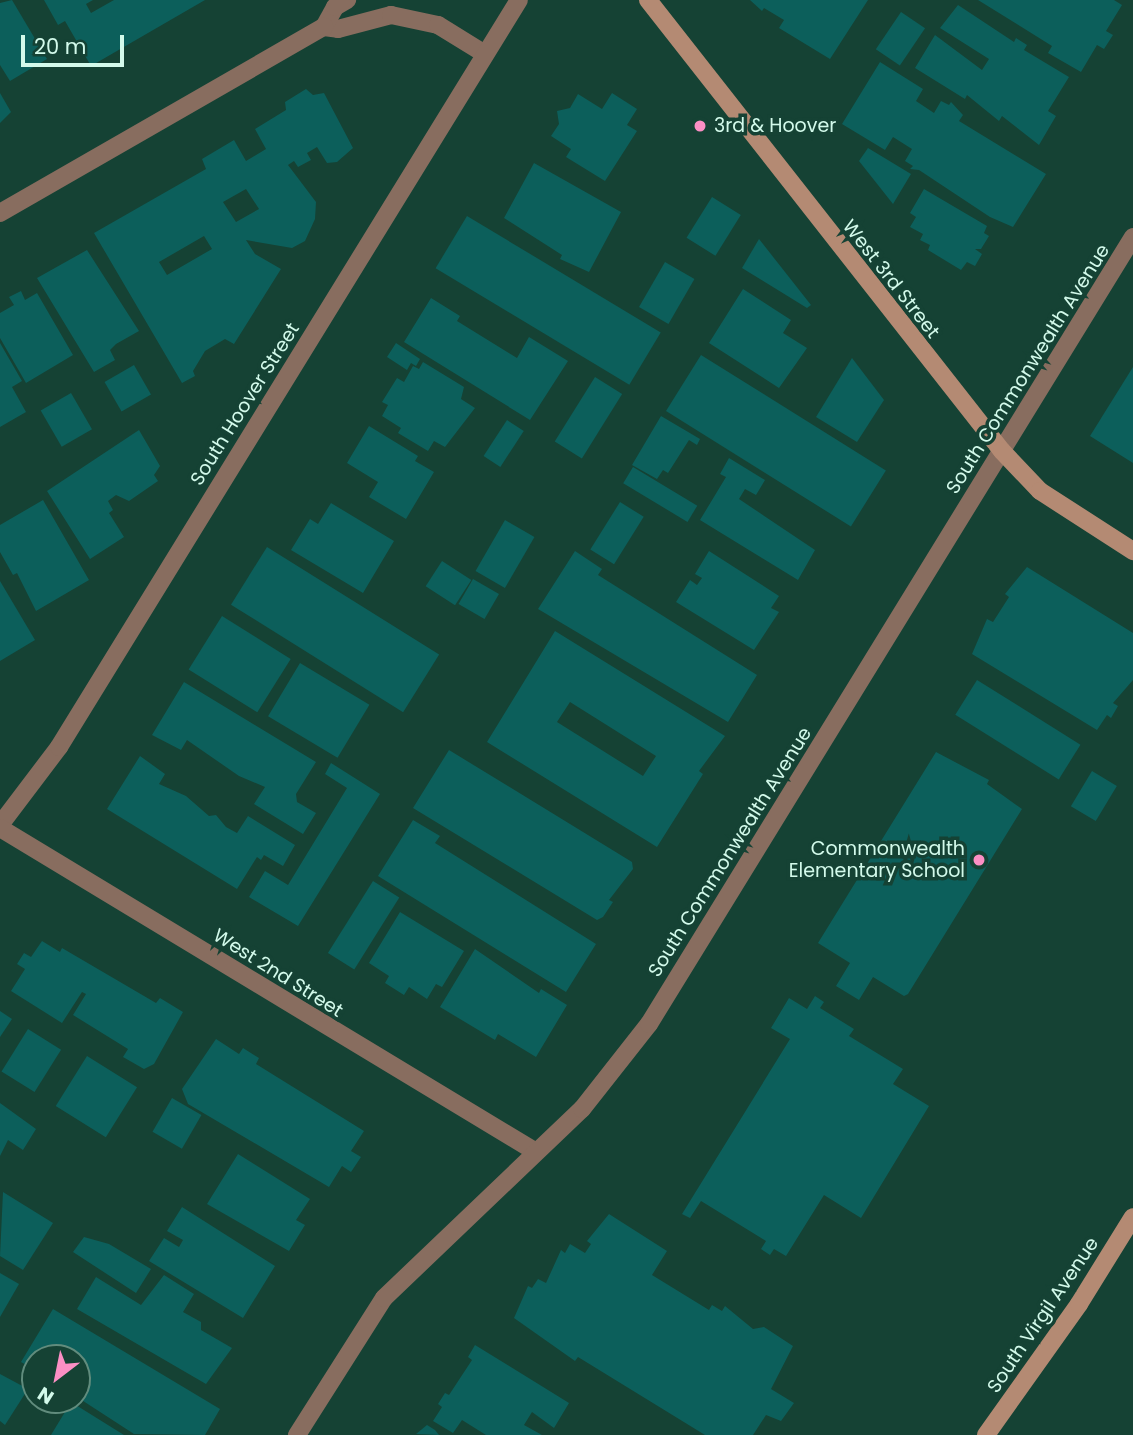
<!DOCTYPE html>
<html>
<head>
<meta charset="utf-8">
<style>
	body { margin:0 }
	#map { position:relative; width:1133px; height:1435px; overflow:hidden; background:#154234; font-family:Poppins,sans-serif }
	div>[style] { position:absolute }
	.building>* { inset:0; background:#0c5f5b; transform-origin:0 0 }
	.minor>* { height:18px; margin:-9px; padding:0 9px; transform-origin:9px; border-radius:9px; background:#886d5f }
	.secondary>* { height:18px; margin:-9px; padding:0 9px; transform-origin:9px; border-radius:9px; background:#b48a73 }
	.dots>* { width:19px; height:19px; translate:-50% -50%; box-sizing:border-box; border:4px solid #154234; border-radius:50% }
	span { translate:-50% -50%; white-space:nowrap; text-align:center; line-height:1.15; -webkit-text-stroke:7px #154234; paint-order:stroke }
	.poi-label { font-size:19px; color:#d3faeb }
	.left { translate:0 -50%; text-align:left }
	.right { translate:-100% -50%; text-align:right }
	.street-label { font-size:19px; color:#d3faeb }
	.north { position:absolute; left:21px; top:1344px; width:70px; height:70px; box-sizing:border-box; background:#154234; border:2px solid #618c7d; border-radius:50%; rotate:212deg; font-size:19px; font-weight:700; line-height:28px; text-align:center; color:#d3faeb }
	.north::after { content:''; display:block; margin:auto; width:24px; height:32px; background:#fb8fc4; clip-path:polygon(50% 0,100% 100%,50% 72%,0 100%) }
	.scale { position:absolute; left:21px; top:35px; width:103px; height:32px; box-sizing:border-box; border:4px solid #d3faeb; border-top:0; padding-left:9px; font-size:21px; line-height:24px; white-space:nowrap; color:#d3faeb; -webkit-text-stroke:5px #154234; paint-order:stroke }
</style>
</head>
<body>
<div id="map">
	<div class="building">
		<i style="clip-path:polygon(12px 0,47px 59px,10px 81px,0 65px,0 3px)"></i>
		<i style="clip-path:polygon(44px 0,93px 0,86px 4px,91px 13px,114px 0,205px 0,91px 66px,65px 21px,58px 25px)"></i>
		<i style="clip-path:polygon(750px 0,868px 0,830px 59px,779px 28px,784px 20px,764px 8px,762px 11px)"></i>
		<i style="clip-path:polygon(978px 0,1114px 0,1122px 5px,1106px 31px,1113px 35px,1104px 49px,1097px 45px,1081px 72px,1048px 53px,1052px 46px)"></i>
		<i style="clip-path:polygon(958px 5px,1014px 42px,1016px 38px,1027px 45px,1024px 50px,1069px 77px,1048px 111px,1056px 116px,1039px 145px,1002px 116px,999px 121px,967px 95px,965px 99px,915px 68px,935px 35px,982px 70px,989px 59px,940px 28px)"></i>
		<i style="left:901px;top:12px;width:29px;height:45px;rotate:34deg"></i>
		<i style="clip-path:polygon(880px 62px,923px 89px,916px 101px,934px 113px,941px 101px,949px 105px,951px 102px,963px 115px,959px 121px,1046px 174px,1013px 227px,990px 217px,919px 170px,910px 169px,913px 166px,905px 161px,912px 149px,893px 137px,885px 150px,842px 124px)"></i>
		<i style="clip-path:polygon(evenodd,306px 89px,313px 95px,324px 93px,353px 148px,337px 162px,327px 163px,317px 147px,307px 153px,311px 160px,298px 167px,294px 161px,288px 165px,316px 202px,315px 219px,305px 241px,292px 248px,246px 240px,255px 254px,281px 269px,234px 344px,225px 339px,205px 351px,193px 371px,195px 376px,182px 383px,94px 233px,206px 169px,202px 159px,234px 140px,246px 161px,266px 149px,255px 129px,286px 110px,285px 102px,306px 89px,246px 189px,259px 209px,236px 222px,223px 202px,246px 189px,306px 89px,204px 236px,212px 249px,167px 275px,159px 262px,204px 236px)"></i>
		<i style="clip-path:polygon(0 93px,11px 112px,0 123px)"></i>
		<i style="clip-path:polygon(612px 93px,637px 109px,627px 125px,637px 131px,605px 181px,566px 157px,571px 149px,551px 136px,559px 124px,557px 111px,570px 108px,578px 94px,602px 109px)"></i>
		<i style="clip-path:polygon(868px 148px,911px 174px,893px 204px,859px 161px)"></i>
		<i style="clip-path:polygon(534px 163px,621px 212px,589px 272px,560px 259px,562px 255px,504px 218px)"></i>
		<i style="clip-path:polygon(924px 189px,987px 226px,984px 233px,989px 236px,981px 249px,975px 249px,982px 254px,975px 266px,967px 262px,961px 270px,928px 250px,930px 245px,920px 240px,923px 234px,910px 227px,916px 217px,910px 213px)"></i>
		<i style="left:712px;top:197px;width:34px;height:48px;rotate:32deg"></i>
		<i style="left:467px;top:216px;width:226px;height:61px;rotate:31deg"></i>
		<i style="clip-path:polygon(759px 239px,811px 305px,807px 308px,742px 268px)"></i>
		<i style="clip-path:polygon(87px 250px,139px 331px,116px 344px,110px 350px,115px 360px,94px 372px,37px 278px)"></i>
		<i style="left:665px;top:262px;width:34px;height:52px;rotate:30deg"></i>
		<i style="clip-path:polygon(743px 289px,791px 320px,783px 333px,807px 348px,779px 388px,709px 343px)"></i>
		<i style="clip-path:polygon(21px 291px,25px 300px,37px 293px,73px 355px,26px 383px,0 338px,0 313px,14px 305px,9px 297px)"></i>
		<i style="clip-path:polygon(431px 298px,460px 316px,457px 321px,517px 358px,529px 337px,568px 361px,530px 420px,404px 342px)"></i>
		<i style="clip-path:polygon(0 343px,22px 381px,12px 387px,26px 412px,0 427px)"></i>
		<i style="clip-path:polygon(396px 343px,420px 359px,416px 366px,411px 363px,407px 370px,387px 357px)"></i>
		<i style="left:701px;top:355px;width:218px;height:66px;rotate:32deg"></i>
		<i style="clip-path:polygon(852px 358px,884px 400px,857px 442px,816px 417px)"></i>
		<i style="clip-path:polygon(423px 362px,464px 387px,461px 399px,475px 408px,445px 447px,434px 441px,428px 451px,398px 433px,401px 428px,382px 416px,388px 405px,382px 402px,397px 378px,404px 382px,413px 366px,419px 369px)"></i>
		<i style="left:134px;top:365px;width:34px;height:34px;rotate:60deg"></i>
		<i style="clip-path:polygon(1133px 367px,1133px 463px,1090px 436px)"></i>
		<i style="left:595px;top:377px;width:32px;height:76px;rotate:32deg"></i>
		<i style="left:71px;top:393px;width:42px;height:35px;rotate:60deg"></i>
		<i style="clip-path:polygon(661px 416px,700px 439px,697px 445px,689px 440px,668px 473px,663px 470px,657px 479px,632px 465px)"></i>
		<i style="left:507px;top:420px;width:20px;height:43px;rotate:33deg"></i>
		<i style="clip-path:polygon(369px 426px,418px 456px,415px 461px,434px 472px,406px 519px,369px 497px,378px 482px,347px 463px)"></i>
		<i style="clip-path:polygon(139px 430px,160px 466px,154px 475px,158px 481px,129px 501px,116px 495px,108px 501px,113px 510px,109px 513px,124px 537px,90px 559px,47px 491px)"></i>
		<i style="clip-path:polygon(729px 458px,765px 480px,756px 495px,745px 489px,739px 499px,815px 550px,798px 580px,700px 520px,726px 477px,720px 474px)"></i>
		<i style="left:633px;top:467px;width:75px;height:19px;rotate:31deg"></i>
		<i style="clip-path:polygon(43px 500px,89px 580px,36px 611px,17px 573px,13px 575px,0 552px,0 525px)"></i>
		<i style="left:620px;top:502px;width:28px;height:56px;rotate:32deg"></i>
		<i style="clip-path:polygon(331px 503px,394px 541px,363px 593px,291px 550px,310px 519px,318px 524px)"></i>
		<i style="left:505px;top:520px;width:34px;height:59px;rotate:30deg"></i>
		<i style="left:267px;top:547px;width:203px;height:68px;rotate:32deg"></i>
		<i style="clip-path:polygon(575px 551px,602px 569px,598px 575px,757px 675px,728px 722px,538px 609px)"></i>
		<i style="clip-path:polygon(709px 551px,779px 596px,771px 608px,779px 612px,754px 650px,676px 602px,690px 580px,697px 585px,702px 578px,695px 574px)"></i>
		<i style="left:442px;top:561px;width:35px;height:30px;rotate:33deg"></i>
		<i style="clip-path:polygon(1027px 567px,1133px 633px,1133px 680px,1113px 703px,1118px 706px,1111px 718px,1107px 715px,1097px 730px,972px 654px,987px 619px,993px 622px,1009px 597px,1005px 594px)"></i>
		<i style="left:473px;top:579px;width:30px;height:29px;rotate:30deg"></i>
		<i style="clip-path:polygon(0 581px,35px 640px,0 661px)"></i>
		<i style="left:222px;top:616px;width:81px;height:63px;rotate:32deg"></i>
		<i style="clip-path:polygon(evenodd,555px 631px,725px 736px,699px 771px,703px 774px,657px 847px,487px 742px,555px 631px,570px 702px,656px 756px,643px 776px,557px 722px,570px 702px)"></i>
		<i style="left:300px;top:663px;width:81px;height:62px;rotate:31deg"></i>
		<i style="left:977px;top:680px;width:122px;height:41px;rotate:32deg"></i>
		<i style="clip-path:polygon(184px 682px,316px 762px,296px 794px,297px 802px,316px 813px,303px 834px,254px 804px,265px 787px,239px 776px,187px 740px,181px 750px,152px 735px)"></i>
		<i style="clip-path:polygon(449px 750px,632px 862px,633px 869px,609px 900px,613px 902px,603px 917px,597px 920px,413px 808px)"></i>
		<i style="clip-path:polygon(936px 752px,989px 780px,987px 784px,1022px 809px,908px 994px,904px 996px,873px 977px,859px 1000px,836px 986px,850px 963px,818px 943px)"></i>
		<i style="clip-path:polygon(140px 756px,165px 774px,159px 784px,186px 796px,209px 816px,216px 815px,226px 827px,237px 833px,248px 816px,295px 845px,283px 866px,264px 855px,261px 860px,257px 857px,237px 889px,107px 809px)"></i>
		<i style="clip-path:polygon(331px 763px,380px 794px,298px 926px,249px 897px,265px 871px,288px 885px,347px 788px,325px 774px)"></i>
		<i style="left:1092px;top:771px;width:29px;height:41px;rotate:31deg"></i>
		<i style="clip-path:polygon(413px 820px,440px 836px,435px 843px,596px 944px,566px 992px,378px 876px)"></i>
		<i style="left:373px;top:881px;width:31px;height:85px;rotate:32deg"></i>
		<i style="clip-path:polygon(400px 912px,464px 951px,442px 987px,436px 984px,427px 999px,409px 987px,404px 995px,385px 983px,389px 976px,369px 963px)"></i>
		<i style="clip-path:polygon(42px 941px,60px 952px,62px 948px,156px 1003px,160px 998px,183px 1012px,154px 1064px,144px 1069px,123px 1057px,128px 1049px,73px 1015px,86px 994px,82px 992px,62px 1023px,11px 991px,25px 969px,17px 964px,24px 953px,31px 957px)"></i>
		<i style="clip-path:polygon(475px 949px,539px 993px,541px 989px,567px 1005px,536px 1057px,498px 1034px,495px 1040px,440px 1007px)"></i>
		<i style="clip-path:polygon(815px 996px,824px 1002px,820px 1008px,854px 1029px,849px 1036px,903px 1069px,893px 1084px,929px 1106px,861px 1218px,824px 1195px,786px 1256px,774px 1249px,770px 1255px,761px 1249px,766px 1241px,701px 1201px,690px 1218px,682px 1214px,790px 1039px,771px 1028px,789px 998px,807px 1009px)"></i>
		<i style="clip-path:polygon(0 1011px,12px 1019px,0 1037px)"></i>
		<i style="left:28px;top:1029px;width:39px;height:50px;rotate:32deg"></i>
		<i style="clip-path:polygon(216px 1039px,239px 1054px,243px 1048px,259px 1058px,256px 1064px,364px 1131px,351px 1151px,361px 1157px,351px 1172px,342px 1166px,329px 1187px,188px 1104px,182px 1089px)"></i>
		<i style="left:87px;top:1056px;width:59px;height:59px;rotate:32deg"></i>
		<i style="left:172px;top:1098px;width:34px;height:39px;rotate:30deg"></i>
		<i style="clip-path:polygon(0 1103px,36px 1129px,23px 1150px,8px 1140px,0 1156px)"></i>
		<i style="clip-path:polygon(238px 1154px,310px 1199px,296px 1220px,305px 1225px,289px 1251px,207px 1204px)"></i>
		<i style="clip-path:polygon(3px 1192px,53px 1223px,23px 1270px,0 1256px)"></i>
		<i style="clip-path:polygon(182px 1207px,275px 1266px,243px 1318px,149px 1261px,164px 1238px,179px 1247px,183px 1240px,167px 1231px)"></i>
		<i style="clip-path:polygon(609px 1214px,667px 1251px,652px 1275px,709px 1310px,712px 1305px,722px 1311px,725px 1306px,753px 1329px,764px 1327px,793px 1346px,771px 1389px,794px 1403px,781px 1421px,766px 1415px,753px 1435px,705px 1435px,578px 1357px,575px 1361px,514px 1318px,528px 1286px,532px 1288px,538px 1279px,546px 1283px,561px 1250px,565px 1253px,570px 1244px,585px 1253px,591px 1244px,587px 1241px)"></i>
		<i style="clip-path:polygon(84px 1237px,109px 1244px,151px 1269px,136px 1293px,73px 1252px)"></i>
		<i style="clip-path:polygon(0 1273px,19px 1284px,0 1317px)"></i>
		<i style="clip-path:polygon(164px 1275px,194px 1294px,183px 1312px,201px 1322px,201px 1330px,232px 1348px,206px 1384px,77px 1309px,96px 1277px,141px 1305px)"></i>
		<i style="clip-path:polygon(53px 1309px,220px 1409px,205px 1435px,134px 1434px,77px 1397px,77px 1358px,35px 1358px,35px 1370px,21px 1362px)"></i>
		<i style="clip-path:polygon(475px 1345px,569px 1403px,554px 1428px,532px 1412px,524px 1425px,542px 1435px,486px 1435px,462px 1420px,453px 1433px,433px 1421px,442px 1407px,438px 1404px,445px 1393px,449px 1395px,472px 1360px,468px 1357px)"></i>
		<i style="clip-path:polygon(0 1374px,28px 1389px,5px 1425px,0 1421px)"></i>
		<i style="clip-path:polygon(71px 1402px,124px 1435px,51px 1435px)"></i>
		<i style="clip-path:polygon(427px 1425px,435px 1430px,439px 1435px,416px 1434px)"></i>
	</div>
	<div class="minor">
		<i style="left:324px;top:27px;width:14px;rotate:8deg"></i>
		<i style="left:338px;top:29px;width:55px;rotate:-14.8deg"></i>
		<i style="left:391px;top:15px;width:48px;rotate:12deg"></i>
		<i style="left:438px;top:25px;width:55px;rotate:31.7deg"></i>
		<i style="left:324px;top:27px;width:23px;rotate:-61deg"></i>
		<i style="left:335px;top:7px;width:14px;rotate:-30deg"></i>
		<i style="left:0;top:213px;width:374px;rotate:-29.9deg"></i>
		<i style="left:0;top:825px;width:98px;rotate:-52.9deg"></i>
		<i style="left:59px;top:747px;width:877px;rotate:-58.38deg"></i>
		<i style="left:0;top:828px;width:626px;rotate:31.15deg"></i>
		<i style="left:297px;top:1435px;width:162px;rotate:-57.6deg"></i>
		<i style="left:384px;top:1298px;width:274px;rotate:-43.7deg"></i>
		<i style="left:582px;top:1109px;width:108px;rotate:-51.8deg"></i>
		<i style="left:649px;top:1024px;width:924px;rotate:-58.41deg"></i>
	</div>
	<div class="secondary">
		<i style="left:648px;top:0;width:573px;rotate:51.87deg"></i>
		<i style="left:1002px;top:451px;width:55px;rotate:46.5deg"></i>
		<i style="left:1040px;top:491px;width:111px;rotate:32.8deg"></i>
		<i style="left:986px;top:1435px;width:161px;rotate:-54.6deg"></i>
		<i style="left:1079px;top:1304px;width:102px;rotate:-58.2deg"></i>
	</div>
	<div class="dots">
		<i style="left:700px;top:126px;background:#fb8fc4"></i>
		<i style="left:979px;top:860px;background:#fb8fc4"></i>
	</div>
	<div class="poi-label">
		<span class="left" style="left:714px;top:126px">3rd &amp; Hoover</span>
		<span class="right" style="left:965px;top:860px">Commonwealth<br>Elementary School</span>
	</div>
	<div class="street-label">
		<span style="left:891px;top:279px;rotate:52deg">West 3rd Street</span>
		<span style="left:1028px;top:369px;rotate:-58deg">South Commonwealth Avenue</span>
		<span style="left:245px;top:404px;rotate:-58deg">South Hoover Street</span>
		<span style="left:730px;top:852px;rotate:-58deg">South Commonwealth Avenue</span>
		<span style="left:278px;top:973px;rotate:32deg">West 2nd Street</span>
		<span style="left:1043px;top:1315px;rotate:-56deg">South Virgil Avenue</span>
	</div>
	<div class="north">N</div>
	<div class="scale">20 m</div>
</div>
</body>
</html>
